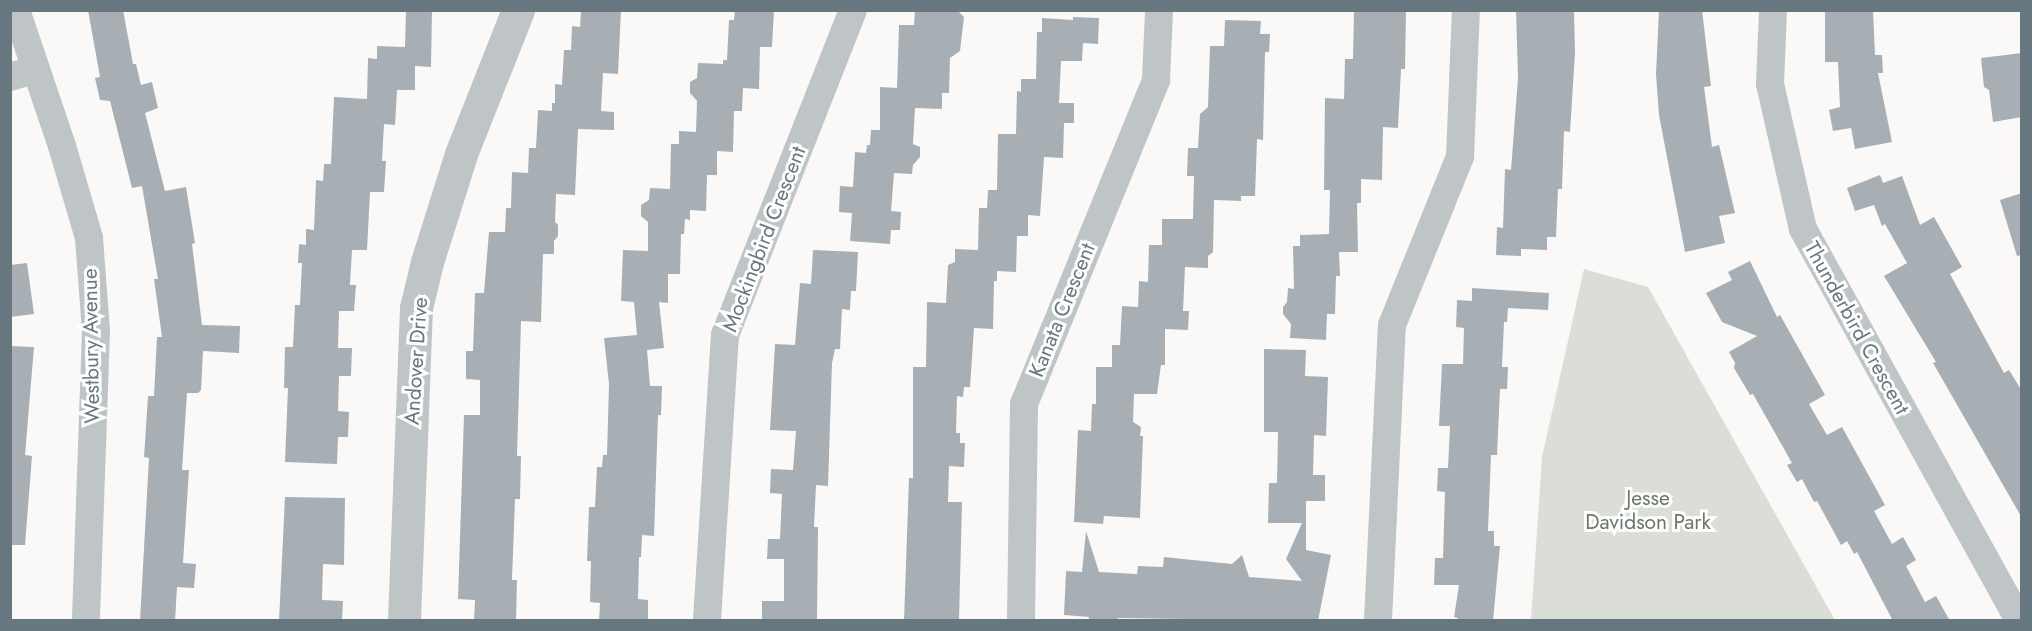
<!DOCTYPE html>
<html>
<head>
<meta charset="utf-8">
<style>
	body { margin:0 }
	#map { position:relative; width:2032px; height:631px; overflow:hidden; background:#faf9f8; font-family:Jost,sans-serif }
	div>[style] { position:absolute }
	.green>* { inset:0; background:#daded7 }
	.building>* { inset:0; background:#a7afb4 }
	.minor>* { height:28px; margin:-14px; padding:0 14px; transform-origin:14px; border-radius:14px; background:#bfc4c7 }
	.tertiary>* { height:33px; margin:-16.5px; padding:0 16.5px; transform-origin:16.5px; border-radius:16.5px; background:#bfc4c7 }
	span { translate:-50% -50%; white-space:nowrap; text-align:center; line-height:1.15; -webkit-text-stroke:6px #fff; paint-order:stroke }
	.street-label { font-size:21px; color:#677780 }
	.park-label { font-size:21px; color:#6b7866 }
	.frame { position:absolute; inset:0; border:12px solid #677780; pointer-events:none }
</style>
</head>
<body>
<div id="map">
	<div class="green">
		<i style="clip-path:polygon(1584px 269px,1648px 287px,1835px 620px,1531px 620px,1542px 457px)"></i>
	</div>
	<div class="building">
		<i style="clip-path:polygon(88px 10px,123px 10px,133px 64px,136px 64px,141px 85px,152px 82px,158px 108px,145px 113px,165px 191px,186px 187px,195px 243px,192px 244px,202px 325px,240px 326px,239px 353px,203px 351px,201px 390px,198px 393px,187px 393px,182px 470px,189px 470px,183px 563px,196px 564px,194px 588px,177px 587px,175px 621px,140px 621px,149px 458px,144px 457px,148px 396px,154px 396px,157px 337px,162px 337px,154px 279px,158px 279px,142px 186px,132px 188px,110px 101px,100px 100px,95px 78px,100px 77px)"></i>
		<i style="clip-path:polygon(406px 10px,432px 10px,431px 67px,415px 66px,415px 90px,397px 90px,395px 125px,384px 124px,382px 161px,386px 161px,384px 192px,370px 192px,367px 250px,352px 250px,350px 285px,356px 285px,354px 311px,339px 311px,338px 348px,352px 348px,351px 376px,339px 376px,338px 411px,349px 412px,348px 437px,338px 437px,337px 464px,285px 462px,288px 388px,284px 388px,285px 347px,293px 347px,295px 305px,300px 305px,302px 263px,298px 263px,299px 244px,306px 245px,306px 229px,314px 230px,316px 180px,323px 181px,324px 164px,331px 164px,334px 97px,367px 99px,368px 58px,377px 59px,377px 46px,405px 47px)"></i>
		<i style="clip-path:polygon(581px 10px,621px 10px,618px 74px,603px 73px,601px 111px,614px 112px,614px 130px,578px 129px,575px 195px,556px 194px,555px 222px,558px 225px,558px 236px,554px 241px,554px 254px,543px 254px,541px 322px,521px 321px,517px 456px,521px 456px,520px 499px,515px 499px,512px 580px,517px 580px,516px 621px,474px 621px,475px 600px,458px 599px,464px 415px,480px 415px,480px 380px,466px 379px,466px 351px,473px 351px,475px 293px,484px 293px,489px 232px,505px 232px,506px 208px,511px 208px,512px 172px,528px 173px,529px 148px,536px 148px,538px 110px,552px 111px,552px 103px,555px 103px,555px 84px,562px 85px,564px 50px,571px 50px,572px 26px,580px 27px)"></i>
		<i style="clip-path:polygon(735px 10px,774px 10px,772px 47px,760px 47px,759px 89px,743px 88px,742px 111px,734px 111px,733px 152px,717px 151px,717px 175px,707px 175px,706px 211px,690px 210px,690px 220px,685px 219px,684px 234px,681px 234px,680px 274px,668px 274px,668px 303px,659px 302px,664px 348px,647px 350px,650px 386px,662px 386px,661px 415px,658px 415px,654px 536px,642px 535px,641px 557px,639px 557px,638px 599px,648px 600px,648px 621px,599px 621px,600px 603px,590px 602px,591px 561px,587px 561px,589px 507px,595px 507px,597px 467px,602px 467px,603px 455px,607px 455px,609px 384px,604px 338px,637px 335px,634px 302px,621px 301px,623px 250px,648px 251px,648px 222px,641px 216px,641px 205px,649px 200px,650px 188px,670px 189px,671px 144px,679px 144px,679px 131px,696px 132px,697px 101px,690px 93px,690px 82px,697px 78px,698px 63px,723px 64px,723px 60px,727px 60px,729px 20px,734px 20px)"></i>
		<i style="clip-path:polygon(915px 10px,957px 10px,964px 17px,960px 51px,950px 58px,949px 93px,942px 93px,942px 109px,915px 108px,913px 144px,920px 147px,920px 157px,913px 165px,912px 174px,894px 173px,891px 211px,901px 212px,900px 230px,891px 230px,890px 244px,850px 241px,852px 213px,839px 212px,840px 186px,853px 187px,855px 152px,866px 153px,867px 145px,870px 145px,871px 130px,880px 130px,880px 87px,897px 88px,899px 25px,914px 25px)"></i>
		<i style="clip-path:polygon(1354px 10px,1406px 10px,1405px 69px,1401px 69px,1398px 128px,1383px 127px,1382px 180px,1361px 179px,1361px 203px,1357px 203px,1358px 252px,1339px 252px,1340px 276px,1336px 276px,1335px 314px,1327px 314px,1326px 340px,1290px 338px,1291px 324px,1283px 314px,1283px 307px,1287px 302px,1288px 288px,1294px 289px,1293px 246px,1300px 246px,1300px 235px,1329px 234px,1330px 190px,1324px 190px,1325px 98px,1344px 99px,1345px 59px,1353px 59px)"></i>
		<i style="clip-path:polygon(1516px 10px,1574px 10px,1575px 53px,1570px 132px,1564px 131px,1562px 189px,1558px 189px,1556px 237px,1547px 237px,1547px 250px,1521px 249px,1521px 256px,1496px 255px,1497px 227px,1503px 228px,1505px 169px,1511px 170px,1518px 78px)"></i>
		<i style="clip-path:polygon(1659px 10px,1702px 10px,1711px 86px,1704px 87px,1712px 147px,1719px 145px,1735px 213px,1719px 216px,1725px 243px,1685px 252px,1659px 115px,1656px 74px)"></i>
		<i style="clip-path:polygon(1825px 10px,1873px 10px,1875px 55px,1882px 55px,1883px 73px,1878px 73px,1892px 142px,1855px 149px,1851px 128px,1833px 131px,1829px 110px,1840px 107px,1838px 62px,1825px 62px)"></i>
		<i style="clip-path:polygon(1073px 17px,1099px 18px,1098px 44px,1083px 43px,1082px 61px,1061px 61px,1059px 103px,1074px 103px,1074px 123px,1064px 123px,1063px 158px,1044px 157px,1040px 216px,1028px 215px,1028px 236px,1017px 236px,1016px 272px,997px 271px,997px 281px,994px 281px,993px 329px,974px 328px,970px 387px,964px 387px,963px 397px,957px 396px,956px 433px,960px 433px,960px 443px,965px 443px,964px 467px,949px 466px,948px 502px,962px 502px,959px 621px,904px 621px,909px 478px,913px 478px,913px 367px,926px 367px,927px 302px,946px 303px,948px 265px,955px 262px,955px 249px,978px 250px,979px 208px,987px 208px,988px 190px,997px 190px,998px 134px,1016px 134px,1017px 91px,1021px 92px,1021px 79px,1036px 79px,1037px 32px,1042px 32px,1042px 18px,1073px 20px)"></i>
		<i style="clip-path:polygon(1225px 20px,1261px 21px,1260px 34px,1270px 34px,1269px 52px,1265px 52px,1263px 140px,1257px 139px,1255px 196px,1241px 196px,1241px 201px,1214px 200px,1213px 252px,1208px 256px,1208px 268px,1185px 267px,1183px 311px,1189px 311px,1188px 330px,1165px 329px,1165px 365px,1161px 365px,1157px 394px,1134px 394px,1133px 422px,1141px 427px,1140px 436px,1143px 436px,1140px 518px,1104px 516px,1103px 524px,1074px 522px,1078px 430px,1091px 431px,1092px 404px,1096px 404px,1096px 367px,1112px 367px,1112px 345px,1120px 345px,1122px 306px,1138px 307px,1139px 281px,1148px 282px,1149px 245px,1162px 245px,1162px 219px,1193px 219px,1194px 176px,1187px 176px,1188px 148px,1198px 148px,1200px 114px,1208px 107px,1210px 46px,1224px 46px)"></i>
		<i style="clip-path:polygon(2022px 53px,2022px 117px,1993px 122px,1989px 90px,1984px 87px,1981px 58px)"></i>
		<i style="clip-path:polygon(1880px 175px,1883px 183px,1902px 176px,1920px 225px,1934px 217px,1962px 267px,1950px 274px,2004px 373px,2009px 370px,2022px 391px,2022px 518px,1933px 363px,1936px 362px,1884px 276px,1907px 263px,1885px 224px,1882px 226px,1874px 205px,1855px 211px,1847px 188px)"></i>
		<i style="clip-path:polygon(2022px 193px,2022px 255px,2017px 256px,2000px 200px)"></i>
		<i style="clip-path:polygon(813px 250px,858px 252px,856px 291px,851px 291px,850px 310px,842px 309px,840px 349px,835px 349px,832px 363px,828px 486px,816px 485px,814px 527px,818px 527px,817px 621px,762px 621px,762px 601px,784px 601px,784px 559px,767px 559px,768px 539px,780px 539px,782px 494px,770px 493px,771px 469px,793px 470px,796px 431px,770px 430px,775px 344px,795px 345px,800px 283px,811px 284px)"></i>
		<i style="clip-path:polygon(1750px 261px,1777px 317px,1780px 315px,1825px 395px,1809px 404px,1827px 435px,1842px 427px,1885px 505px,1874px 511px,1892px 544px,1903px 537px,1916px 560px,1906px 566px,1925px 602px,1936px 596px,1950px 621px,1893px 621px,1857px 552px,1854px 554px,1847px 541px,1841px 545px,1817px 501px,1814px 502px,1802px 479px,1797px 482px,1787px 465px,1792px 463px,1753px 394px,1750px 395px,1734px 368px,1735px 363px,1729px 352px,1757px 336px,1722px 322px,1706px 293px,1732px 280px,1728px 272px)"></i>
		<i style="clip-path:polygon(27px 263px,34px 314px,10px 317px,10px 265px)"></i>
		<i style="clip-path:polygon(1472px 288px,1549px 293px,1548px 310px,1508px 308px,1507px 322px,1504px 322px,1502px 367px,1508px 367px,1507px 389px,1500px 389px,1497px 455px,1491px 455px,1488px 531px,1494px 531px,1494px 546px,1500px 546px,1493px 621px,1457px 621px,1458px 618px,1454px 617px,1459px 585px,1434px 585px,1435px 558px,1443px 558px,1445px 492px,1437px 491px,1438px 468px,1448px 468px,1450px 426px,1439px 426px,1442px 364px,1463px 364px,1464px 328px,1456px 327px,1457px 300px,1472px 301px)"></i>
		<i style="clip-path:polygon(10px 346px,34px 347px,25px 455px,32px 456px,25px 545px,10px 545px)"></i>
		<i style="clip-path:polygon(1264px 349px,1306px 350px,1305px 376px,1328px 377px,1326px 436px,1314px 435px,1313px 475px,1325px 475px,1325px 501px,1306px 501px,1306px 550px,1331px 555px,1318px 621px,1118px 618px,1118px 621px,1088px 621px,1089px 617px,1064px 615px,1066px 571px,1082px 572px,1086px 531px,1099px 572px,1137px 574px,1138px 566px,1163px 567px,1164px 557px,1232px 564px,1242px 555px,1249px 577px,1302px 581px,1286px 559px,1302px 523px,1268px 523px,1269px 483px,1277px 483px,1278px 432px,1264px 432px)"></i>
		<i style="clip-path:polygon(285px 497px,345px 498px,344px 565px,323px 564px,322px 600px,343px 601px,342px 621px,279px 621px)"></i>
	</div>
	<div class="minor">
		<i style="left:16px;top:10px;width:144px;rotate:71.3deg"></i>
		<i style="left:62px;top:146px;width:96px;rotate:73.6deg"></i>
		<i style="left:89px;top:238px;width:93px;rotate:85.7deg"></i>
		<i style="left:96px;top:331px;width:289px;rotate:92deg"></i>
		<i style="left:1773px;top:10px;width:74px;rotate:92.3deg"></i>
		<i style="left:1770px;top:84px;width:149px;rotate:77.2deg"></i>
		<i style="left:1803px;top:229px;width:447px;rotate:61.1deg"></i>
		<i style="left:10px;top:77px;width:27px;rotate:-17deg"></i>
		<i style="left:707px;top:620px;width:286px;rotate:-86.4deg"></i>
		<i style="left:725px;top:335px;width:349px;rotate:-68.5deg"></i>
		<i style="left:1021px;top:620px;width:216px;rotate:-89.2deg"></i>
		<i style="left:1024px;top:404px;width:350px;rotate:-67.8deg"></i>
		<i style="left:1156px;top:80px;width:70px;rotate:-87.5deg"></i>
		<i style="left:1378px;top:620px;width:295px;rotate:-87.3deg"></i>
		<i style="left:1392px;top:325px;width:181px;rotate:-68deg"></i>
		<i style="left:1460px;top:157px;width:147px;rotate:-87.7deg"></i>
	</div>
	<div class="tertiary">
		<i style="left:404px;top:620px;width:312px;rotate:-87.8deg"></i>
		<i style="left:416px;top:308px;width:47px;rotate:-76.6deg"></i>
		<i style="left:427px;top:262px;width:113px;rotate:-72.5deg"></i>
		<i style="left:461px;top:154px;width:155px;rotate:-68.4deg"></i>
	</div>
	<div class="street-label">
		<span style="left:764px;top:239px;rotate:-69deg">Mockingbird Crescent</span>
		<span style="left:1062px;top:310px;rotate:-68deg">Kanata Crescent</span>
		<span style="left:1857px;top:328px;rotate:61deg">Thunderbird Crescent</span>
		<span style="left:91px;top:346px;rotate:-91deg">Westbury Avenue</span>
		<span style="left:416px;top:361px;rotate:-86deg">Andover Drive</span>
	</div>
	<div class="park-label">
		<span style="left:1648px;top:510px">Jesse<br>Davidson Park</span>
	</div>
	<div class="frame"></div>
</div>
</body>
</html>
